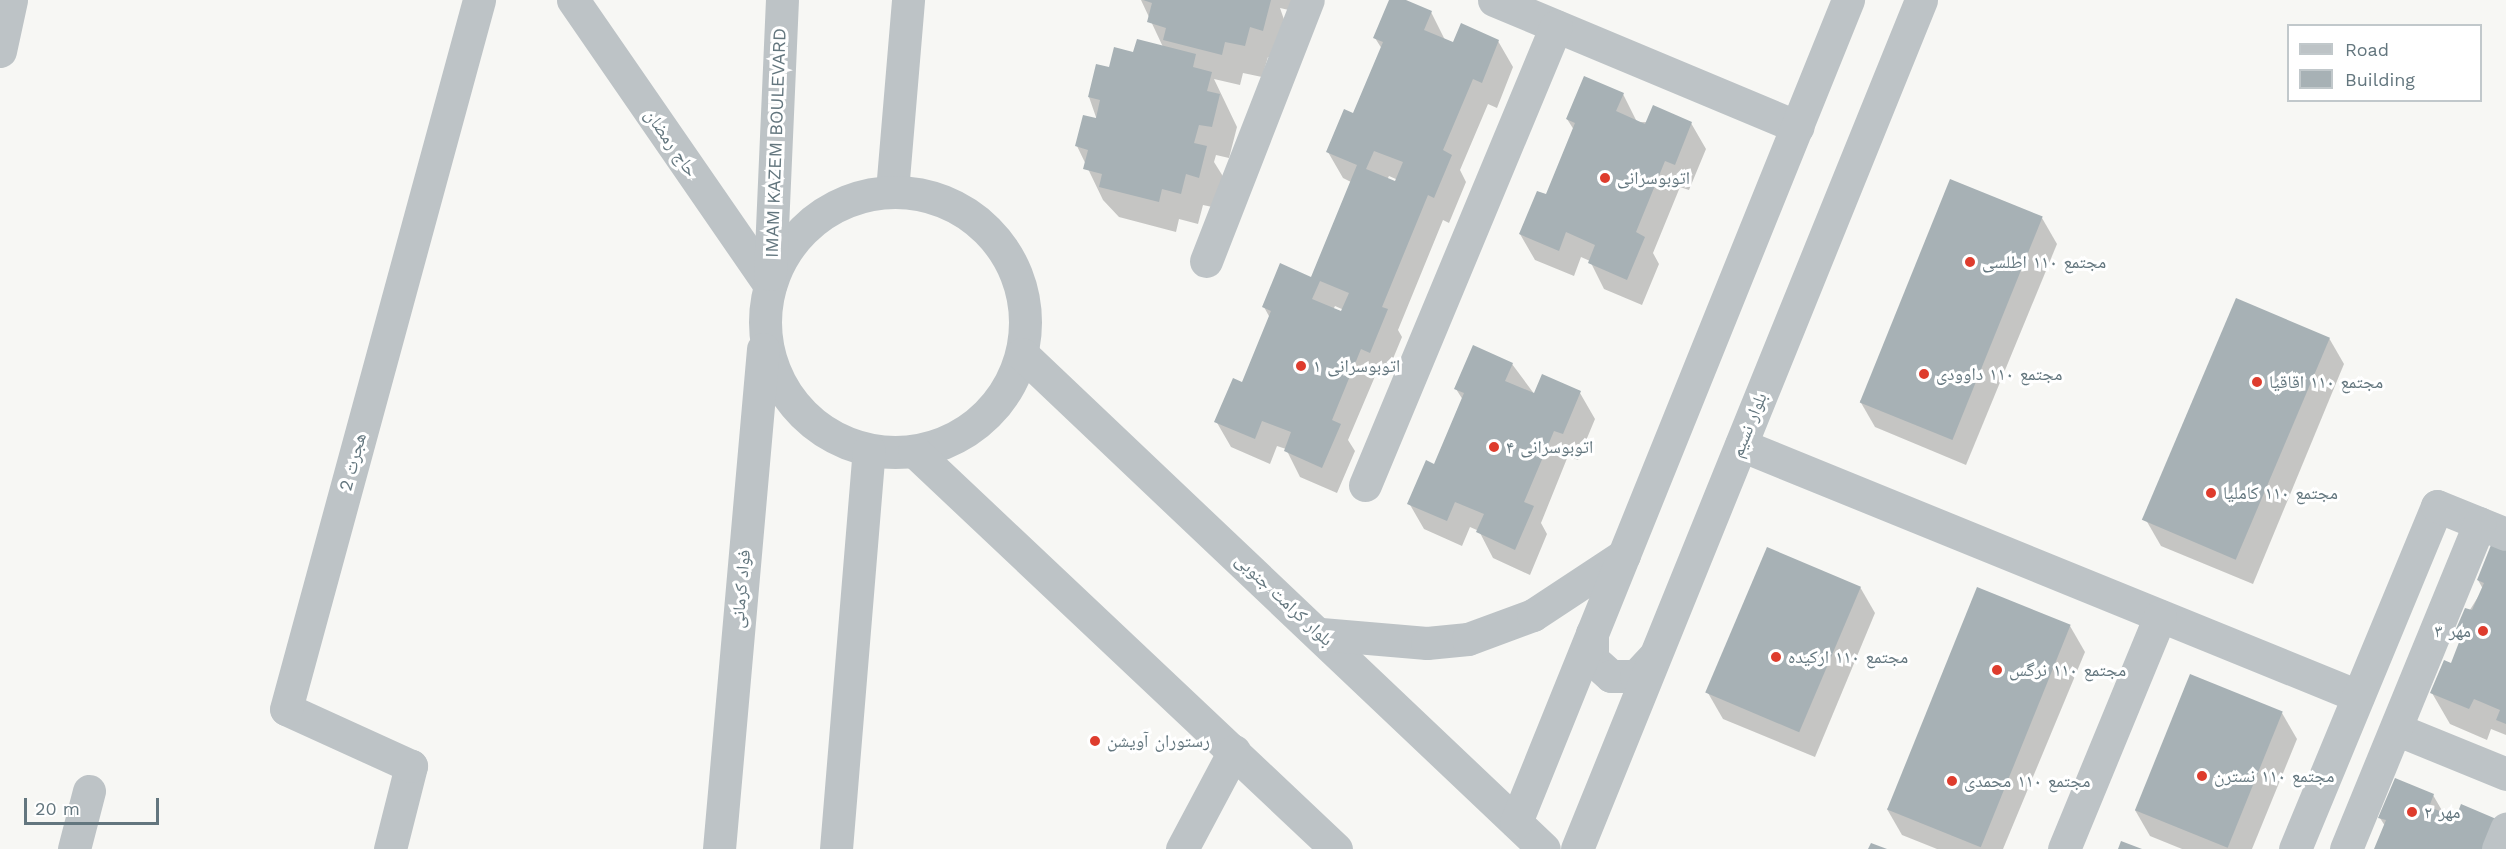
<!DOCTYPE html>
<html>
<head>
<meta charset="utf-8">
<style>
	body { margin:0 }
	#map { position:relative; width:2506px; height:849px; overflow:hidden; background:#f7f7f4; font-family:"Work Sans","Noto Naskh Arabic",sans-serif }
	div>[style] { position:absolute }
	.shadow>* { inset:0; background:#0003 }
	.building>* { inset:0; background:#a7b1b5; transform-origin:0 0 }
	.minor>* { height:33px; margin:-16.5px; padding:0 16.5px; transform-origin:16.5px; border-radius:16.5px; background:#bdc3c6 }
	.minor>.ring { margin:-16.5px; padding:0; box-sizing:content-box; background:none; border:33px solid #bdc3c6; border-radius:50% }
	.dots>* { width:16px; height:16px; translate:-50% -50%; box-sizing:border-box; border:3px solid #fff; border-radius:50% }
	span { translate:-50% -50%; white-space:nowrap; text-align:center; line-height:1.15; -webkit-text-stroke:6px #fff; paint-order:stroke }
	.street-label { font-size:18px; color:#63767e }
	.poi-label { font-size:18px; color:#63767e }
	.left { translate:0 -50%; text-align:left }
	.right { translate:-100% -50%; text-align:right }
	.legend { position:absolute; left:2287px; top:24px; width:195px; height:78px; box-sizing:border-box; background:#fff; border:2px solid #c1c8cb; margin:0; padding:8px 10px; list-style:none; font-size:18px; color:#63767e }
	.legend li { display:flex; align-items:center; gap:12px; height:30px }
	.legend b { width:30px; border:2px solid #c1c8cb }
	.scale { position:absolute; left:24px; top:798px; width:135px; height:27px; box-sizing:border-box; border:3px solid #63767e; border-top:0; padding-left:8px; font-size:18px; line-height:21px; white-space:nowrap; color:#63767e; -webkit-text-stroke:4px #fff; paint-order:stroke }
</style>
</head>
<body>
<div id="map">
	<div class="shadow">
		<i style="clip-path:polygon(1141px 0,1296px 0,1293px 11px,1280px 8px,1288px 31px,1280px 61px,1268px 57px,1262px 77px,1243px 73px,1240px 85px,1214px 79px,1237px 127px,1229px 158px,1216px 155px,1214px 162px,1224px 178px,1217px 208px,1203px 205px,1198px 224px,1179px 219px,1176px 232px,1119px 217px,1103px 200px,1077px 146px,1097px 120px,1089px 97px,1110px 68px,1163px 47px)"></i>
		<i style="clip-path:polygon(evenodd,1390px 0,1431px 12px,1445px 40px,1453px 44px,1498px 41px,1513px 67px,1497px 108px,1488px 104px,1460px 170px,1466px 182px,1449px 223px,1443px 220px,1398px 330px,1402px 337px,1385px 378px,1376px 374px,1348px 440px,1355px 451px,1337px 493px,1300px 477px,1286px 449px,1277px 446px,1270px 464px,1231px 447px,1216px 421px,1243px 384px,1270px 318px,1264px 307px,1311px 279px,1351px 182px,1343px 178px,1328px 152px,1354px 115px,1382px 49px,1375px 38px,1390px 0,1389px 176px,1398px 180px,1396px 183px,1387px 180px,1389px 176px,1390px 0,1335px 306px,1344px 310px,1342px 313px,1333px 310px,1335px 306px)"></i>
		<i style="clip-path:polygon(1623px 94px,1637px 122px,1691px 123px,1706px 149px,1689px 190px,1680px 187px,1653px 253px,1659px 264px,1642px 305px,1604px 289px,1590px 261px,1581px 257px,1574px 276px,1535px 260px,1520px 234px,1547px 196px,1574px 130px,1567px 119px)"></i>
		<i style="clip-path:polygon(2042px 218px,2057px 244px,1966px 465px,1875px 427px,1860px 401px)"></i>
		<i style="clip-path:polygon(2329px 338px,2344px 364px,2253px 584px,2161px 546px,2146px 520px)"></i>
		<i style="clip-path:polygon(1512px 364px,1535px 395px,1580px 393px,1595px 419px,1578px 460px,1568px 456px,1541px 523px,1547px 534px,1530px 575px,1493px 558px,1479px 531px,1470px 527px,1462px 546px,1424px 529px,1409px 503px,1435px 466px,1463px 400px,1456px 389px)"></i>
		<i style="clip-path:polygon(2506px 547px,2506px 735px,2491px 729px,2487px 740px,2450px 724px,2432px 693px,2452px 665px,2463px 637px,2458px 629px,2483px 589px,2478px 580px)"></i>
		<i style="clip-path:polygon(1860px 587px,1875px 613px,1815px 757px,1723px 719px,1708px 693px)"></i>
		<i style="clip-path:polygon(2070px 626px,2085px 652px,2003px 849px,1937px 849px,1902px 835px,1887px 809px)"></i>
		<i style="clip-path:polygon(2282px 713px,2297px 739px,2252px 849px,2182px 849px,2150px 836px,2135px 810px)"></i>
		<i style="clip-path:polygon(2433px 795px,2444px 814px,2376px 849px,2385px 826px,2380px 818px)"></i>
	</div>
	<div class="building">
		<i style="clip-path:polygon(1143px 0,1271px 0,1263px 31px,1250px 27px,1245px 46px,1225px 42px,1222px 55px,1163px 40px,1166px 28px,1147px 22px,1152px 3px)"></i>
		<i style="clip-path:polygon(evenodd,1389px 0,1406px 0,1432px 11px,1424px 30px,1453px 42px,1461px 23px,1499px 40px,1482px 83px,1473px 79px,1443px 150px,1452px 155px,1434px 198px,1428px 195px,1382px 307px,1388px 309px,1370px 353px,1361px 349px,1332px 420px,1341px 424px,1322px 468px,1284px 451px,1291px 432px,1262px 421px,1255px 439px,1214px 422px,1233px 378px,1242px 382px,1271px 311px,1262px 307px,1280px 263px,1311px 277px,1357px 165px,1326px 152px,1344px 109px,1353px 113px,1383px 42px,1373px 38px,1389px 0,1374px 151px,1403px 162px,1395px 181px,1366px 169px,1374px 151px,1389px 0,1320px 281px,1349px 293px,1341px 311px,1312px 299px,1320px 281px)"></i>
		<i style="clip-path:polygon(1137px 39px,1196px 54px,1193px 67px,1212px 72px,1207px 91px,1220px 94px,1212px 127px,1199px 125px,1194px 143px,1207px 146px,1199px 178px,1186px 174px,1181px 194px,1162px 189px,1159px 202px,1099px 187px,1102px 174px,1083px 169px,1088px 150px,1075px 146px,1083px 115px,1096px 118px,1100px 100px,1088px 97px,1096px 64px,1109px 67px,1114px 47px,1133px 52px)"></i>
		<i style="clip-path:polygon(1584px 76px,1624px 93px,1616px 111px,1645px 124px,1653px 105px,1692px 122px,1675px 165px,1665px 161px,1636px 232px,1645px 237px,1627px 280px,1588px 263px,1595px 245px,1566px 232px,1559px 251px,1519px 234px,1537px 191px,1546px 194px,1575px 123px,1566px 119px)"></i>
		<i style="left:1950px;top:179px;width:100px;height:241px;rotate:22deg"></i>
		<i style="left:2236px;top:298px;width:102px;height:241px;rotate:23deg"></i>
		<i style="clip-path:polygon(1473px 345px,1513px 363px,1505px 381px,1534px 393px,1542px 374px,1581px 391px,1563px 434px,1554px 431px,1524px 502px,1534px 506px,1515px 550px,1476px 532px,1484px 514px,1455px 502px,1447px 521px,1407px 504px,1426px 460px,1434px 464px,1464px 393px,1454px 389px)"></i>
		<i style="clip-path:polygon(2493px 540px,2506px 545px,2506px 724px,2496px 720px,2500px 710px,2474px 699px,2469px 709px,2430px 693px,2444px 660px,2451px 663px,2463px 632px,2456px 629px,2465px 608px,2472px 610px,2484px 583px,2477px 580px)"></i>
		<i style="left:1767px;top:547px;width:102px;height:158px;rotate:23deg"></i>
		<i style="left:1977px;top:587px;width:101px;height:240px;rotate:22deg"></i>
		<i style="left:2190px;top:674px;width:100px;height:147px;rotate:22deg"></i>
		<i style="clip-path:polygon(2395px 778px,2434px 794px,2429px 807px,2456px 817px,2461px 804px,2501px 821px,2489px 849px,2366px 849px,2374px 849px,2386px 820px,2378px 818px)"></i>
		<i style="clip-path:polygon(2121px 841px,2142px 849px,2118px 849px)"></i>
		<i style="clip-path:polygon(1871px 843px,1887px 849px,1868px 849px)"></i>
	</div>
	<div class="minor">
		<i style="left:573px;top:0;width:347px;rotate:55.4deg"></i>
		<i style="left:1494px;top:0;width:329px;rotate:22.7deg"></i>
		<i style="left:0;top:51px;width:52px;rotate:-77.8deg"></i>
		<i style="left:892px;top:191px;width:192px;rotate:-85.2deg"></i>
		<i class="ring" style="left:765px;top:192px;width:227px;height:227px"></i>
		<i style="left:1206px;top:261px;width:280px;rotate:-68.7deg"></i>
		<i style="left:770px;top:274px;width:274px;rotate:-87.5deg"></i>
		<i style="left:1022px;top:354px;width:719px;rotate:43.48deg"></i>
		<i style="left:1741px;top:445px;width:666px;rotate:22.14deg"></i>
		<i style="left:914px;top:451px;width:580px;rotate:43.32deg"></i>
		<i style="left:1365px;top:485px;width:497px;rotate:-67.4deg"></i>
		<i style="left:1592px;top:633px;width:26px;rotate:90deg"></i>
		<i style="left:1592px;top:659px;width:25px;rotate:42deg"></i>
		<i style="left:1611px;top:676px;width:25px"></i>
		<i style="left:1636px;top:676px;width:26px;rotate:-47deg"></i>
		<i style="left:1321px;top:634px;width:106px;rotate:4.9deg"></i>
		<i style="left:1427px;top:643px;width:41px;rotate:-5.6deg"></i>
		<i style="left:1468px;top:639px;width:69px;rotate:-20.3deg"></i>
		<i style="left:1533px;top:615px;width:109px;rotate:-33.4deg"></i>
		<i style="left:2396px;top:729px;width:119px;rotate:22.2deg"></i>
		<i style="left:1516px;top:822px;width:887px;rotate:-68.01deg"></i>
		<i style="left:74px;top:849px;width:60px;rotate:-75.5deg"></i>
		<i style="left:390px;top:849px;width:86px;rotate:-75.8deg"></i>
		<i style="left:411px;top:766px;width:137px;rotate:-155.5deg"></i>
		<i style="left:286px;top:709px;width:735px;rotate:-74.77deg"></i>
		<i style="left:719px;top:849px;width:502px;rotate:-84.97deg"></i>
		<i style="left:836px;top:849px;width:400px;rotate:-85.3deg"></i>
		<i style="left:1182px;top:849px;width:111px;rotate:-62deg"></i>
		<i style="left:1577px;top:849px;width:916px;rotate:-67.94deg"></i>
		<i style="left:2064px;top:849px;width:252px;rotate:-67.6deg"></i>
		<i style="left:2295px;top:849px;width:371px;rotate:-67.5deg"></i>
		<i style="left:2437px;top:506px;width:74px;rotate:22.1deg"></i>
		<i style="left:2346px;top:849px;width:352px;rotate:-67.7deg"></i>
		<i style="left:2498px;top:849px;width:22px;rotate:-68deg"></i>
	</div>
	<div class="dots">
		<i style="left:1605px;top:178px;background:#de3c2d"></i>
		<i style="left:1970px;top:262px;background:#de3c2d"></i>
		<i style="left:1301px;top:366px;background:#de3c2d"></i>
		<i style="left:1924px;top:374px;background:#de3c2d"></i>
		<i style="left:2257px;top:382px;background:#de3c2d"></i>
		<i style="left:1494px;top:447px;background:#de3c2d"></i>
		<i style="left:2211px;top:493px;background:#de3c2d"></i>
		<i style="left:2483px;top:631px;background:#de3c2d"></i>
		<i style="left:1776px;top:657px;background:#de3c2d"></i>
		<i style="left:1997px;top:670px;background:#de3c2d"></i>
		<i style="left:1095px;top:741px;background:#de3c2d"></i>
		<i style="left:2202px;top:776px;background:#de3c2d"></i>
		<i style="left:1952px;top:781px;background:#de3c2d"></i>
		<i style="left:2412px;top:812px;background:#de3c2d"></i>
	</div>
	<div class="street-label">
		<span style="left:671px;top:143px;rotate:55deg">حاج رمضان</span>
		<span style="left:776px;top:143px;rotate:-88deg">IMAM KAZEM BOULEVARD</span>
		<span style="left:1749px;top:425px;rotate:-68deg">بلوار نسیم</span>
		<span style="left:353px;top:462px;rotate:-75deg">هجرت 2</span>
		<span style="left:741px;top:589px;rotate:-85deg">فواد کرمانی</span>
		<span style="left:1284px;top:600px;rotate:43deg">بلوار کرامت جنوبی</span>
	</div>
	<div class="poi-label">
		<span class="left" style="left:1617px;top:178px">اتوبوسرانی</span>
		<span class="left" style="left:1982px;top:262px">مجتمع ۱۱۰ اطلسی</span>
		<span class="left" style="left:1313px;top:366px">اتوبوسرانی ۱</span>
		<span class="left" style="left:1936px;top:374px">مجتمع ۱۱۰ داوودی</span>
		<span class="left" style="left:2269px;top:382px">مجتمع ۱۱۰ اقاقیا</span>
		<span class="left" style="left:1506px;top:447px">اتوبوسرانی ۴</span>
		<span class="left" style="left:2223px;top:493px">مجتمع ۱۱۰ کاملیا</span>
		<span class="right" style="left:2471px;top:631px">مهر ۳</span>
		<span class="left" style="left:1788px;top:657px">مجتمع ۱۱۰ ارکیده</span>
		<span class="left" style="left:2009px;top:670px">مجتمع ۱۱۰ نرگس</span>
		<span class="left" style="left:1107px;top:741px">رستوران آویشن</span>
		<span class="left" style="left:2214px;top:776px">مجتمع ۱۱۰ نسترن</span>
		<span class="left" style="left:1964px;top:781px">مجتمع ۱۱۰ محمدی</span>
		<span class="left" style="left:2424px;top:812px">مهر ۲</span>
	</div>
	<ul class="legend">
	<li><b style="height:8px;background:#bdc3c6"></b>Road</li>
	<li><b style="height:16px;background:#a7b1b5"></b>Building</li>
	</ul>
	<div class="scale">20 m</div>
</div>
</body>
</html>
